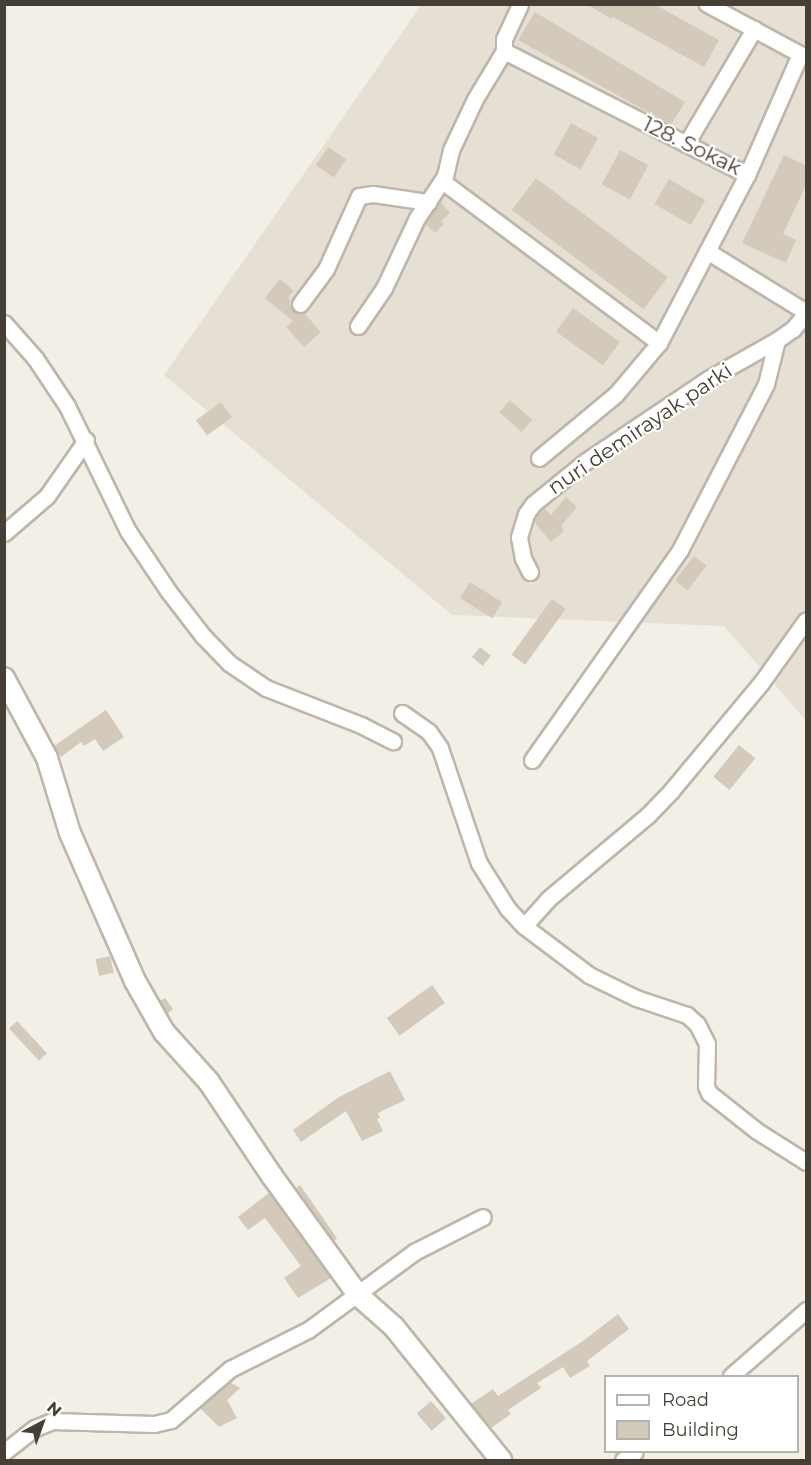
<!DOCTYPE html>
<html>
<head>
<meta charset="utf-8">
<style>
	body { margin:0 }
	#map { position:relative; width:811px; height:1465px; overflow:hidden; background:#f2efe6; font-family:Montserrat,sans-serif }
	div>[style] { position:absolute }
	.residential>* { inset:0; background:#e6e0d4 }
	.building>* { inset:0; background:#d4cabc; transform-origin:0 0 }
	.roads { filter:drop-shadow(2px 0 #beb6a9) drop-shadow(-2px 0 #beb6a9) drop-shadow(0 2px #beb6a9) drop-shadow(0 -2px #beb6a9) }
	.minor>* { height:15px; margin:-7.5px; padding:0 7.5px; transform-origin:7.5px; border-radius:7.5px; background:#fff }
	.tertiary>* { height:20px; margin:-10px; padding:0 10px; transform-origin:10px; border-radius:10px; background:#fff }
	span { translate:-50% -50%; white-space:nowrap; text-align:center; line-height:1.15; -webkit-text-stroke:4.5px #fff; paint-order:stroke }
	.street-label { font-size:21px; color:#453f35 }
	.frame { position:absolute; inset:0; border:6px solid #453f35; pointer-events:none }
	.legend { position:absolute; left:604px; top:1375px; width:195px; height:78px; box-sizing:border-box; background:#fff; border:2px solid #b5b2ae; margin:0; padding:8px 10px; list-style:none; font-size:18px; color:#453f35 }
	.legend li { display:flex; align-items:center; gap:12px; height:30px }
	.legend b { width:30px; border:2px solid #b5b2ae }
	.north { position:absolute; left:12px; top:1393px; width:60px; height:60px; -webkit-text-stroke:4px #fff; paint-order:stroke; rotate:41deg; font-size:16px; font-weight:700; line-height:24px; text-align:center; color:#453f35 }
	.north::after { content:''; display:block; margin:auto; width:21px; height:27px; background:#453f35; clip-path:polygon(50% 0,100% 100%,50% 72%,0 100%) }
</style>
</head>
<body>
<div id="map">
	<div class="residential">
		<i style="clip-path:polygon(421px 5px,806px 5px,806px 721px,724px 626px,452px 615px,164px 375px)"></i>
	</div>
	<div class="building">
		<i style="clip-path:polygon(586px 4px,654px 4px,719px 40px,704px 67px,613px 17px,612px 19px)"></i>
		<i style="clip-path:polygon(535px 12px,685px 102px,671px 125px,518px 40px)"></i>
		<i style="left:571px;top:123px;width:31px;height:36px;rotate:29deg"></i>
		<i style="left:328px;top:147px;width:22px;height:22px;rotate:34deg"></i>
		<i style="left:620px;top:150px;width:32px;height:39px;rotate:28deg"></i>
		<i style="clip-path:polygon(784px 155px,807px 166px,807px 183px,783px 234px,796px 240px,786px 263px,742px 243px)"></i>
		<i style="left:536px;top:178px;width:165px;height:40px;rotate:37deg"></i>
		<i style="left:669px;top:179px;width:42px;height:29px;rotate:30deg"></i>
		<i style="clip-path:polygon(440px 201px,450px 213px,441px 221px,444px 224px,435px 233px,425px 223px)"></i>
		<i style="clip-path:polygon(280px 279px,294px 291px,289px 296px,291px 308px,298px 314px,304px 313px,321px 332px,304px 347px,286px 327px,293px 321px,265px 298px)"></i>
		<i style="left:573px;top:308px;width:58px;height:29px;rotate:36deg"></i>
		<i style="left:510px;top:400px;width:30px;height:16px;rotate:42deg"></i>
		<i style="left:221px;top:402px;width:19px;height:31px;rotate:54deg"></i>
		<i style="clip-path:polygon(566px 497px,577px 507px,561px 526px,564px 531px,551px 542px,534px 522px,535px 518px,544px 508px,551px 515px)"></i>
		<i style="left:694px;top:556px;width:16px;height:31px;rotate:38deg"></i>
		<i style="left:470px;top:582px;width:38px;height:19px;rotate:32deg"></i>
		<i style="left:552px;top:599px;width:17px;height:69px;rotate:36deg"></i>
		<i style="left:480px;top:647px;width:14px;height:13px;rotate:39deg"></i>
		<i style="clip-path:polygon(106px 710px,124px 737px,103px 751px,95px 739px,84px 746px,81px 742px,61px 757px,54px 746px)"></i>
		<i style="left:739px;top:745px;width:21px;height:41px;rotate:39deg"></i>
		<i style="left:110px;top:956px;width:17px;height:15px;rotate:77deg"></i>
		<i style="left:432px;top:985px;width:22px;height:56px;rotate:54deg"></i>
		<i style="clip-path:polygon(165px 998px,173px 1009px,167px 1014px,160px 1001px)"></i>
		<i style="left:17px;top:1021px;width:44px;height:11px;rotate:47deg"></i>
		<i style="clip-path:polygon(390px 1071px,405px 1100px,378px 1113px,380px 1118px,377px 1119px,383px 1131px,362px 1141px,346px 1111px,301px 1142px,293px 1130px,339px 1097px)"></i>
		<i style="clip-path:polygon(300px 1185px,337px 1238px,334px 1241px,296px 1188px)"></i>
		<i style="clip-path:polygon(269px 1193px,331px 1278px,298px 1298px,284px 1278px,301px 1266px,265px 1218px,248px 1230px,238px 1217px)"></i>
		<i style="clip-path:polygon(618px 1314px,629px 1329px,587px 1361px,590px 1366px,570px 1378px,563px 1367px,537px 1383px,541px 1388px,508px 1410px,511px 1414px,491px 1428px,471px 1404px,493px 1389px,498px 1396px,583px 1341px)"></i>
		<i style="clip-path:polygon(230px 1382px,240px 1388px,227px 1400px,237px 1418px,219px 1427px,200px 1408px)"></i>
		<i style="left:431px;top:1401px;width:23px;height:19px;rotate:49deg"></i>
	</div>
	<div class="roads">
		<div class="minor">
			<i style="left:504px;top:51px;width:273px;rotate:27deg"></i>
			<i style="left:686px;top:144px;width:134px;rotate:-59.4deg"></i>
			<i style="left:442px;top:181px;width:271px;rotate:36.7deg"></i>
			<i style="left:659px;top:343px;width:190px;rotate:-62.4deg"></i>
			<i style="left:747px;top:175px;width:132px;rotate:-66.3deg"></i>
			<i style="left:800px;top:54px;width:106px;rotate:-151.7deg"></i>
			<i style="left:707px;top:251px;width:116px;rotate:31.6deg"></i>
			<i style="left:300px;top:304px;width:44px;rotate:-53.4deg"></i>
			<i style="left:326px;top:269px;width:80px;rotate:-65.7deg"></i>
			<i style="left:359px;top:196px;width:14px;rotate:-8deg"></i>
			<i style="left:373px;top:194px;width:56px;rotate:8.3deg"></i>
			<i style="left:4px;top:323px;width:47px;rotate:48.5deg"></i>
			<i style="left:35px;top:358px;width:58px;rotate:56.3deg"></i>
			<i style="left:67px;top:406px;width:139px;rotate:64deg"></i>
			<i style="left:128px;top:531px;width:73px;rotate:56.1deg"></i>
			<i style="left:169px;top:592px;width:56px;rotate:52.3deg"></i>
			<i style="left:203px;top:636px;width:37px;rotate:46deg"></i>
			<i style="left:229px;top:663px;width:45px;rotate:34deg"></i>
			<i style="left:266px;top:688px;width:102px;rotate:21.3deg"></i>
			<i style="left:361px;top:725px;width:36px;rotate:27deg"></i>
			<i style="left:358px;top:326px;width:46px;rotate:-55.6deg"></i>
			<i style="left:384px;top:288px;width:77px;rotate:-64.8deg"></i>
			<i style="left:417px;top:218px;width:50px;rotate:-56.3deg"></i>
			<i style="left:445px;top:176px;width:27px;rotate:-77deg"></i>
			<i style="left:451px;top:150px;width:56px;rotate:-64.8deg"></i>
			<i style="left:475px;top:99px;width:56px;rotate:-58.9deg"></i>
			<i style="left:504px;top:51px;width:12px;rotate:-90deg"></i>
			<i style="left:504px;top:39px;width:38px;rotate:-65deg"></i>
			<i style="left:539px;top:458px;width:100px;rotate:-39.7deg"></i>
			<i style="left:616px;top:394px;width:67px;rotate:-49.9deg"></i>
			<i style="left:4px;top:533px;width:57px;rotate:-40.7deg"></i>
			<i style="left:47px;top:496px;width:68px;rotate:-55.1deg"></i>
			<i style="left:530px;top:572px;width:16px;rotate:-117deg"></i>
			<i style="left:523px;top:558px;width:21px;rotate:-101deg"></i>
			<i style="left:519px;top:537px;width:24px;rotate:-73deg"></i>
			<i style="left:526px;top:514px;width:12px;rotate:-55deg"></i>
			<i style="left:533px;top:504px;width:68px;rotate:-39.1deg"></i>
			<i style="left:586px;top:461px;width:147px;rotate:-33.9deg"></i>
			<i style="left:708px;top:379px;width:79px;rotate:-29.5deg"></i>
			<i style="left:777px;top:340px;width:19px;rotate:-35deg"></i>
			<i style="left:793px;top:329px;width:21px;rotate:-51deg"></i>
			<i style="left:402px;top:713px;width:33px;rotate:35deg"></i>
			<i style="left:429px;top:732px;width:19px;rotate:55deg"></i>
			<i style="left:440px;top:748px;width:121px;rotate:71.3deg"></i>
			<i style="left:479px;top:863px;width:54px;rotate:57.8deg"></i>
			<i style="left:508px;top:909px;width:23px;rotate:47deg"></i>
			<i style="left:524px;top:926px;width:81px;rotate:37deg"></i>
			<i style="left:589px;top:975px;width:52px;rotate:26.1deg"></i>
			<i style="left:636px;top:998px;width:54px;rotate:18.4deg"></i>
			<i style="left:687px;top:1015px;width:13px;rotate:42deg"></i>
			<i style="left:697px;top:1024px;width:22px;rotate:63deg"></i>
			<i style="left:707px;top:1044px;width:42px;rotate:91.4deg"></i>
			<i style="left:706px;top:1086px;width:8px;rotate:67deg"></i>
			<i style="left:709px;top:1093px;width:61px;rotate:38.4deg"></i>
			<i style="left:757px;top:1131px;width:58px;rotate:32.3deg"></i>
			<i style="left:532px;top:760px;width:257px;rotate:-54.8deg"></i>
			<i style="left:680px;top:550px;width:187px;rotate:-62.6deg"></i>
			<i style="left:766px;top:384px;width:45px;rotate:-76deg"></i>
			<i style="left:524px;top:926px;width:36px;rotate:-48deg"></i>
			<i style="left:548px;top:899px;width:131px;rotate:-40deg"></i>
			<i style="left:648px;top:815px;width:33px;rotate:-46deg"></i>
			<i style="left:671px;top:791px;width:141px;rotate:-50.2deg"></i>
			<i style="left:761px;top:683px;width:77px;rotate:-54.5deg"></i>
			<i style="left:731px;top:1376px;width:100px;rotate:-41.3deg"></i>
			<i style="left:4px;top:1452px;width:39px;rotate:-38deg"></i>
			<i style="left:35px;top:1428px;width:18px;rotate:-22deg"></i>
			<i style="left:52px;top:1421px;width:102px;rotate:1.7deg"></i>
			<i style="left:154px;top:1424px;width:17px;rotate:-13deg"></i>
			<i style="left:171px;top:1420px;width:78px;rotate:-40.8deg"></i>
			<i style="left:230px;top:1369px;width:87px;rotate:-26.6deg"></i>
			<i style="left:308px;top:1330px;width:132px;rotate:-36.3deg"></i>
			<i style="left:414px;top:1252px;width:77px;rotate:-26.9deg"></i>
			<i style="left:623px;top:1460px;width:14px;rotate:-34deg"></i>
		</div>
		<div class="tertiary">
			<i style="left:4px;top:678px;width:91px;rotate:61.7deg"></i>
			<i style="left:47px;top:758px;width:78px;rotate:73deg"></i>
			<i style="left:70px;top:833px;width:162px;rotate:66.3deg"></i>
			<i style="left:135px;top:981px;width:59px;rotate:60.4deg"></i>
			<i style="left:164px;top:1032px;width:67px;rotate:48deg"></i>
			<i style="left:209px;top:1082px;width:113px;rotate:56.2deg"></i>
			<i style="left:272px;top:1176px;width:147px;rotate:54.1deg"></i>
			<i style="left:358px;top:1295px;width:48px;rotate:41.6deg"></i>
			<i style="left:394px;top:1327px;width:171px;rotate:51.2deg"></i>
		</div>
	</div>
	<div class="street-label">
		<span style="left:692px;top:146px;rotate:26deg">128. Sokak</span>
		<span style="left:640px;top:429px;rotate:-34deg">nuri demirayak parki</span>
	</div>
	<div class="frame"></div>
	<ul class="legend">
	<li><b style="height:8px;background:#fff"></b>Road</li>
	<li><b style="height:16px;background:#d4cabc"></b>Building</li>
	</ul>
	<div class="north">N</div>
</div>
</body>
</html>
